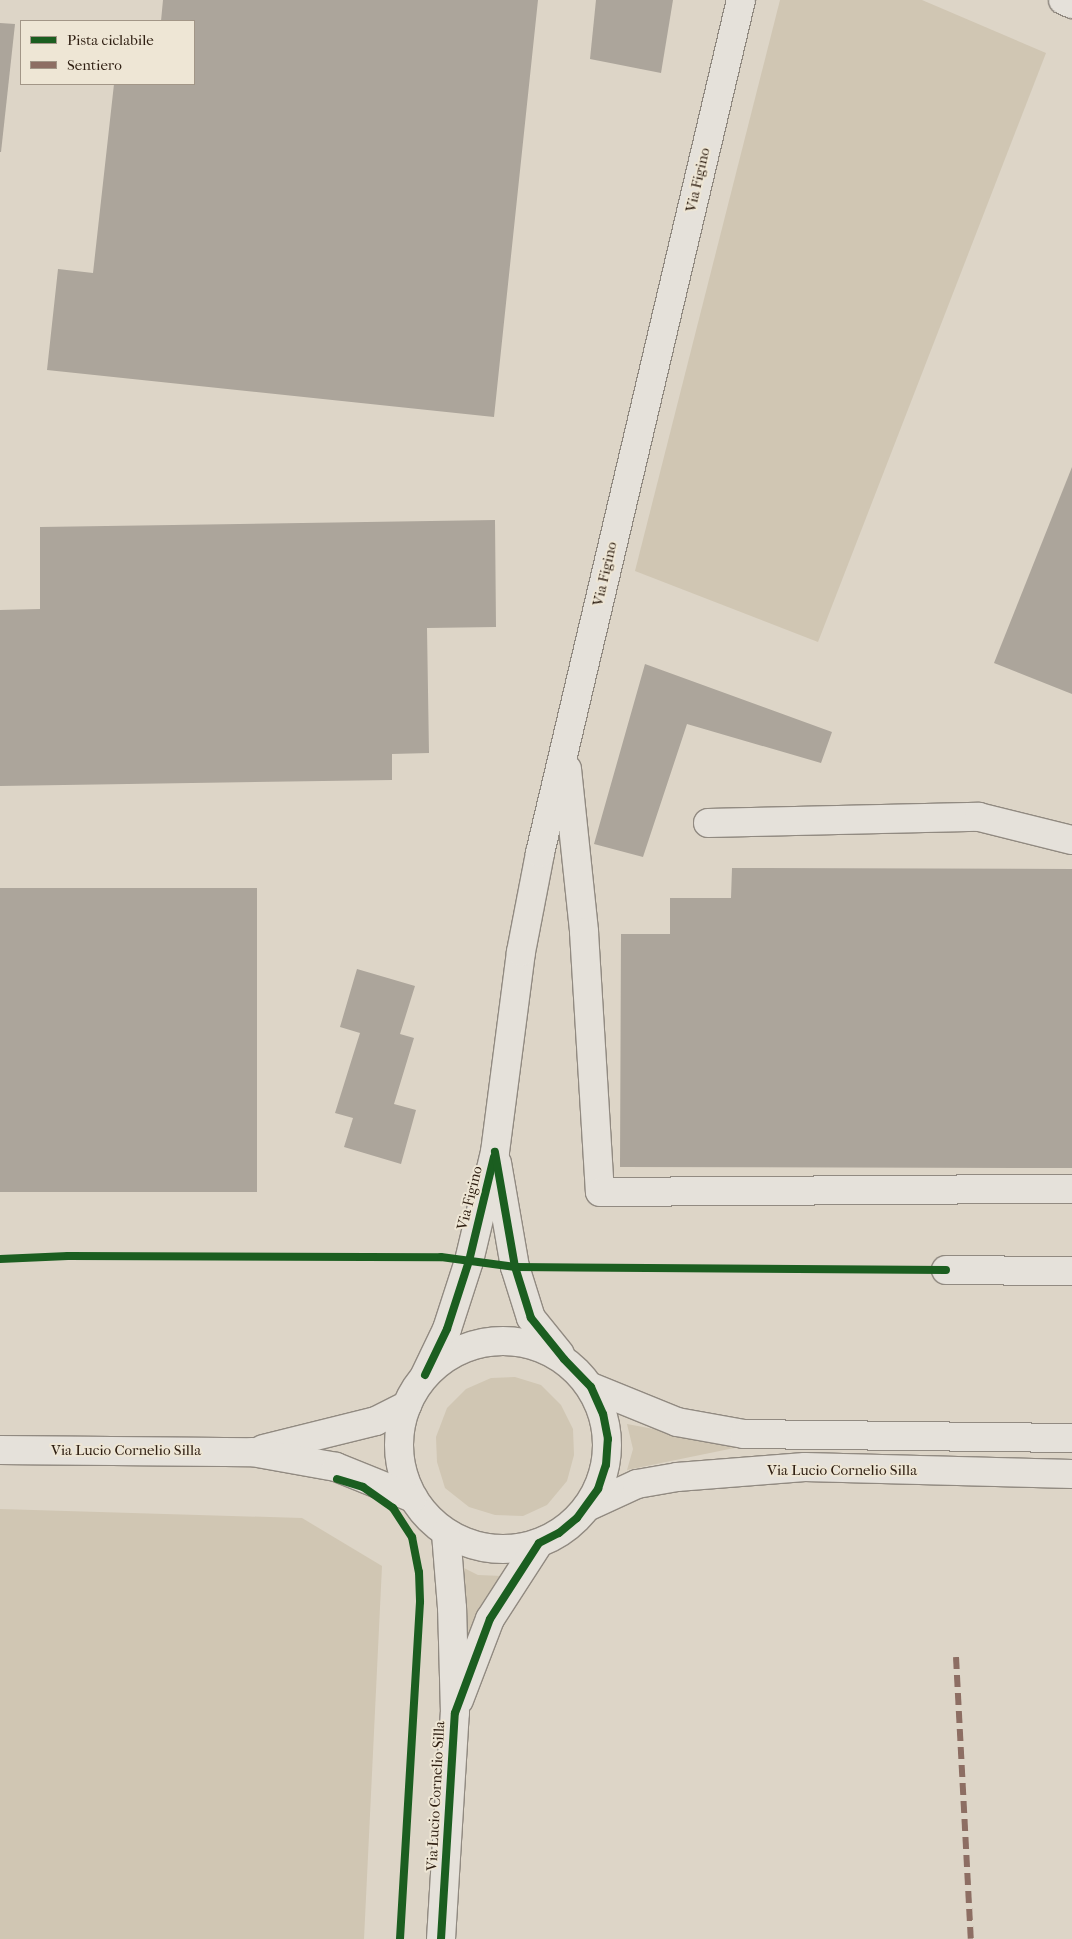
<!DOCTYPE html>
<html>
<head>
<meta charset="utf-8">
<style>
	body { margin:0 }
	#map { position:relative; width:1072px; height:1939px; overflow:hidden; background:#ddd5c7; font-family:"IM FELL French Canon",serif }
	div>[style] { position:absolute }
	.green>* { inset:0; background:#d0c6b3 }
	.building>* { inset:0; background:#aca59b; transform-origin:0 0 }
	.path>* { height:3px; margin-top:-1.5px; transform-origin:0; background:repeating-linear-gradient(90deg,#a39f98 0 1px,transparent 0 3.5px) }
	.roads { filter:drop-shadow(1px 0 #918a81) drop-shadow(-1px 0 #918a81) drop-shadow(0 1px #918a81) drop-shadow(0 -1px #918a81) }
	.minor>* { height:28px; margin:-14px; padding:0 14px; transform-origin:14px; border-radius:14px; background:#e5e1da }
	.minor>.ring { margin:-14px; padding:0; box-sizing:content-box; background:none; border:28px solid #e5e1da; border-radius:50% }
	.quiet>* { height:6px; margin-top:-3px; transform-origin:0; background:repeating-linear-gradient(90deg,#8d6e63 0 12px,transparent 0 18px) }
	.cycleway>* { height:8px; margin:-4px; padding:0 4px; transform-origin:4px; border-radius:4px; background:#1b5e20 }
	span { translate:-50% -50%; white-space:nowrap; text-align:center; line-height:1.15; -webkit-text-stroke:4px #eee6d5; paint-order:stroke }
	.street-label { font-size:15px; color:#2f1f12 }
	.legend { position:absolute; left:20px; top:20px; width:175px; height:65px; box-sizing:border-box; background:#eee6d5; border:1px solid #a29687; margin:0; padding:6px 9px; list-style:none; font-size:15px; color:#2f1f12 }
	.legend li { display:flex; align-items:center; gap:10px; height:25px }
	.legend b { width:25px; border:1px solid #a29687 }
</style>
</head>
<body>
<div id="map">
	<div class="green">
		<i style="clip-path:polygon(780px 0,922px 0,1046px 53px,818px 642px,635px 571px)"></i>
		<i style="clip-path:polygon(515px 1377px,541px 1385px,561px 1405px,573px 1429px,574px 1455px,567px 1481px,547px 1505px,523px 1516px,495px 1515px,469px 1507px,445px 1488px,437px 1462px,436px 1437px,447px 1408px,466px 1389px,491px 1378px)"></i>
		<i style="clip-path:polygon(627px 1424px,744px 1446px,627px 1470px,633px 1449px)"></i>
		<i style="clip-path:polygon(0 1509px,302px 1518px,382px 1566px,364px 1939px,0 1939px)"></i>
		<i style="clip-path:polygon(458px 1565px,478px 1575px,502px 1576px,460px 1661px)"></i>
	</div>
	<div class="building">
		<i style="clip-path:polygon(163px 0,538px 0,494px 417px,47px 370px,58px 269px,93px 273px,114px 84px,194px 84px,194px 21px,161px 21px)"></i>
		<i style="clip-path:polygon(596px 0,673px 0,661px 73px,590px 59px)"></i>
		<i style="clip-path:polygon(0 23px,15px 24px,1px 152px,0 152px)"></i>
		<i style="clip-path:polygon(1072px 467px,1072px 694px,994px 663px)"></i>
		<i style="clip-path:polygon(495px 520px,496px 627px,427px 628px,429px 753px,392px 754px,392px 780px,0 786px,0 610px,40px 609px,40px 527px)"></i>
		<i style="clip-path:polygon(645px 664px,832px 732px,821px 763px,687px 724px,643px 857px,594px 844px)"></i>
		<i style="clip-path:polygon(732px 868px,1072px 869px,1072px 1168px,620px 1167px,621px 934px,670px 934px,670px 898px,731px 898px)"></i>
		<i style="left:0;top:888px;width:257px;height:304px"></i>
		<i style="clip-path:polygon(357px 969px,415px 986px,400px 1034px,414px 1038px,394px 1104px,416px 1110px,401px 1164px,344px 1147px,353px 1118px,335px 1113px,360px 1033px,340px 1027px)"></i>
	</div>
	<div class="path">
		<i style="left:0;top:1259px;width:68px;rotate:-2.5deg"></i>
		<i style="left:68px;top:1256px;width:368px;rotate:0.2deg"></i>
		<i style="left:549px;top:1268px;width:366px;rotate:0.3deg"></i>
	</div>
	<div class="roads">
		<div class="minor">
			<i style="left:1063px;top:0;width:10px;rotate:24deg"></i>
			<i style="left:567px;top:769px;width:164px;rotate:84deg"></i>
			<i style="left:584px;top:932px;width:260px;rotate:86.5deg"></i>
			<i style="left:600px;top:1192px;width:472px;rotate:-0.4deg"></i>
			<i style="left:708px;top:823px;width:271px;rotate:-1.3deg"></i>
			<i style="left:979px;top:817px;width:96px;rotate:13.9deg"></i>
			<i style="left:497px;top:1163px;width:106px;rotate:80.2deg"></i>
			<i style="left:515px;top:1267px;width:53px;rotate:72.6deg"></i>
			<i style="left:531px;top:1318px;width:46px;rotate:51.1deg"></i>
			<i style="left:946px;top:1270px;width:126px;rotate:0.5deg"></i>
			<i class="ring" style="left:399px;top:1341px;width:180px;height:180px"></i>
			<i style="left:425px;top:1375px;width:51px;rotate:-64.4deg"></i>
			<i style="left:447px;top:1329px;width:71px;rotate:-72.1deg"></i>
			<i style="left:469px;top:1261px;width:112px;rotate:-76.6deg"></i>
			<i style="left:495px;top:1152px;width:202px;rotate:-82.6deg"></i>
			<i style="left:521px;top:952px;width:101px;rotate:-79.1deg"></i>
			<i style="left:540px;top:853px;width:876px;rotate:-76.74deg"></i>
			<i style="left:591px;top:1387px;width:93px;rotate:22.1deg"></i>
			<i style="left:677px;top:1422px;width:68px;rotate:10.2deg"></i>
			<i style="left:744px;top:1434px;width:328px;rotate:0.7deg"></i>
			<i style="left:263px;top:1449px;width:116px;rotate:-13.9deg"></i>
			<i style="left:376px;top:1421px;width:35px;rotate:-27deg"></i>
			<i style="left:0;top:1450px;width:252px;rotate:0.5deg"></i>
			<i style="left:252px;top:1452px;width:85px;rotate:10.1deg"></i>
			<i style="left:336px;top:1467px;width:83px;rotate:21.9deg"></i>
			<i style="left:587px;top:1507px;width:55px;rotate:-24.7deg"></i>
			<i style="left:637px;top:1484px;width:41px;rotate:-9.9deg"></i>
			<i style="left:677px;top:1477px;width:128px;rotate:-4.5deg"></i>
			<i style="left:805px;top:1467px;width:267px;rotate:1.5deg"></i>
			<i style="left:459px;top:1700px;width:87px;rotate:-69.1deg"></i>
			<i style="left:490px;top:1619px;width:90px;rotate:-57.2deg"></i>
			<i style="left:441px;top:1939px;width:226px;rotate:-86.5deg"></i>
			<i style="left:455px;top:1713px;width:105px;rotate:-91.6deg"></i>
			<i style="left:452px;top:1608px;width:75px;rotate:-94.6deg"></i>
		</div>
	</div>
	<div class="quiet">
		<i style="left:956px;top:1657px;width:282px;rotate:87deg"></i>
	</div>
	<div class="cycleway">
		<i style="left:0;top:1259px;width:68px;rotate:-2.5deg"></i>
		<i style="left:68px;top:1256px;width:373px;rotate:0.2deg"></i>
		<i style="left:441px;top:1257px;width:75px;rotate:7.7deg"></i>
		<i style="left:515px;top:1267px;width:431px;rotate:0.4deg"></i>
		<i style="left:425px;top:1375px;width:51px;rotate:-64.4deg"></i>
		<i style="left:447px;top:1329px;width:71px;rotate:-72.1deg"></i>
		<i style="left:469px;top:1261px;width:107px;rotate:-76.5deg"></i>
		<i style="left:337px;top:1479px;width:27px;rotate:17deg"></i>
		<i style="left:363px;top:1487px;width:37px;rotate:35deg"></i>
		<i style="left:393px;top:1508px;width:35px;rotate:57deg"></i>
		<i style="left:412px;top:1537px;width:36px;rotate:79deg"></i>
		<i style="left:419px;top:1572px;width:30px;rotate:88deg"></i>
		<i style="left:420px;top:1602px;width:338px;rotate:93.4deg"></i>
		<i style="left:441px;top:1939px;width:226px;rotate:-86.5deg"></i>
		<i style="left:455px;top:1713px;width:100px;rotate:-69.6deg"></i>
		<i style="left:490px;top:1619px;width:90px;rotate:-57.2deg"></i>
		<i style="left:539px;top:1543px;width:22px;rotate:-27deg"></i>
		<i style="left:559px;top:1533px;width:23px;rotate:-40deg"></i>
		<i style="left:577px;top:1518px;width:36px;rotate:-54deg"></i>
		<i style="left:598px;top:1489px;width:25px;rotate:-72deg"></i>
		<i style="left:606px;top:1465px;width:26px;rotate:-86deg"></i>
		<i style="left:608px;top:1439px;width:25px;rotate:-101deg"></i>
		<i style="left:603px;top:1414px;width:30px;rotate:-114deg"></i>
		<i style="left:591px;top:1387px;width:39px;rotate:-134deg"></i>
		<i style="left:564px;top:1359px;width:53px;rotate:-128.8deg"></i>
		<i style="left:531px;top:1318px;width:53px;rotate:-107.4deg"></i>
		<i style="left:515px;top:1267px;width:117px;rotate:-99.9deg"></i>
	</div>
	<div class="street-label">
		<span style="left:698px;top:180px;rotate:-77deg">Via Figino</span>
		<span style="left:605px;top:574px;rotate:-77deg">Via Figino</span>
		<span style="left:470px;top:1198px;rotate:-76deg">Via Figino</span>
		<span style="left:126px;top:1451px">Via Lucio Cornelio Silla</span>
		<span style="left:842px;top:1471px">Via Lucio Cornelio Silla</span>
		<span style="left:436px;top:1796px;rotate:-87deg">Via Lucio Cornelio Silla</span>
	</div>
	<ul class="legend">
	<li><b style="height:6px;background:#1b5e20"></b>Pista ciclabile</li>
	<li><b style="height:6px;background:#8d6e63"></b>Sentiero</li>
	</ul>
</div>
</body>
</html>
